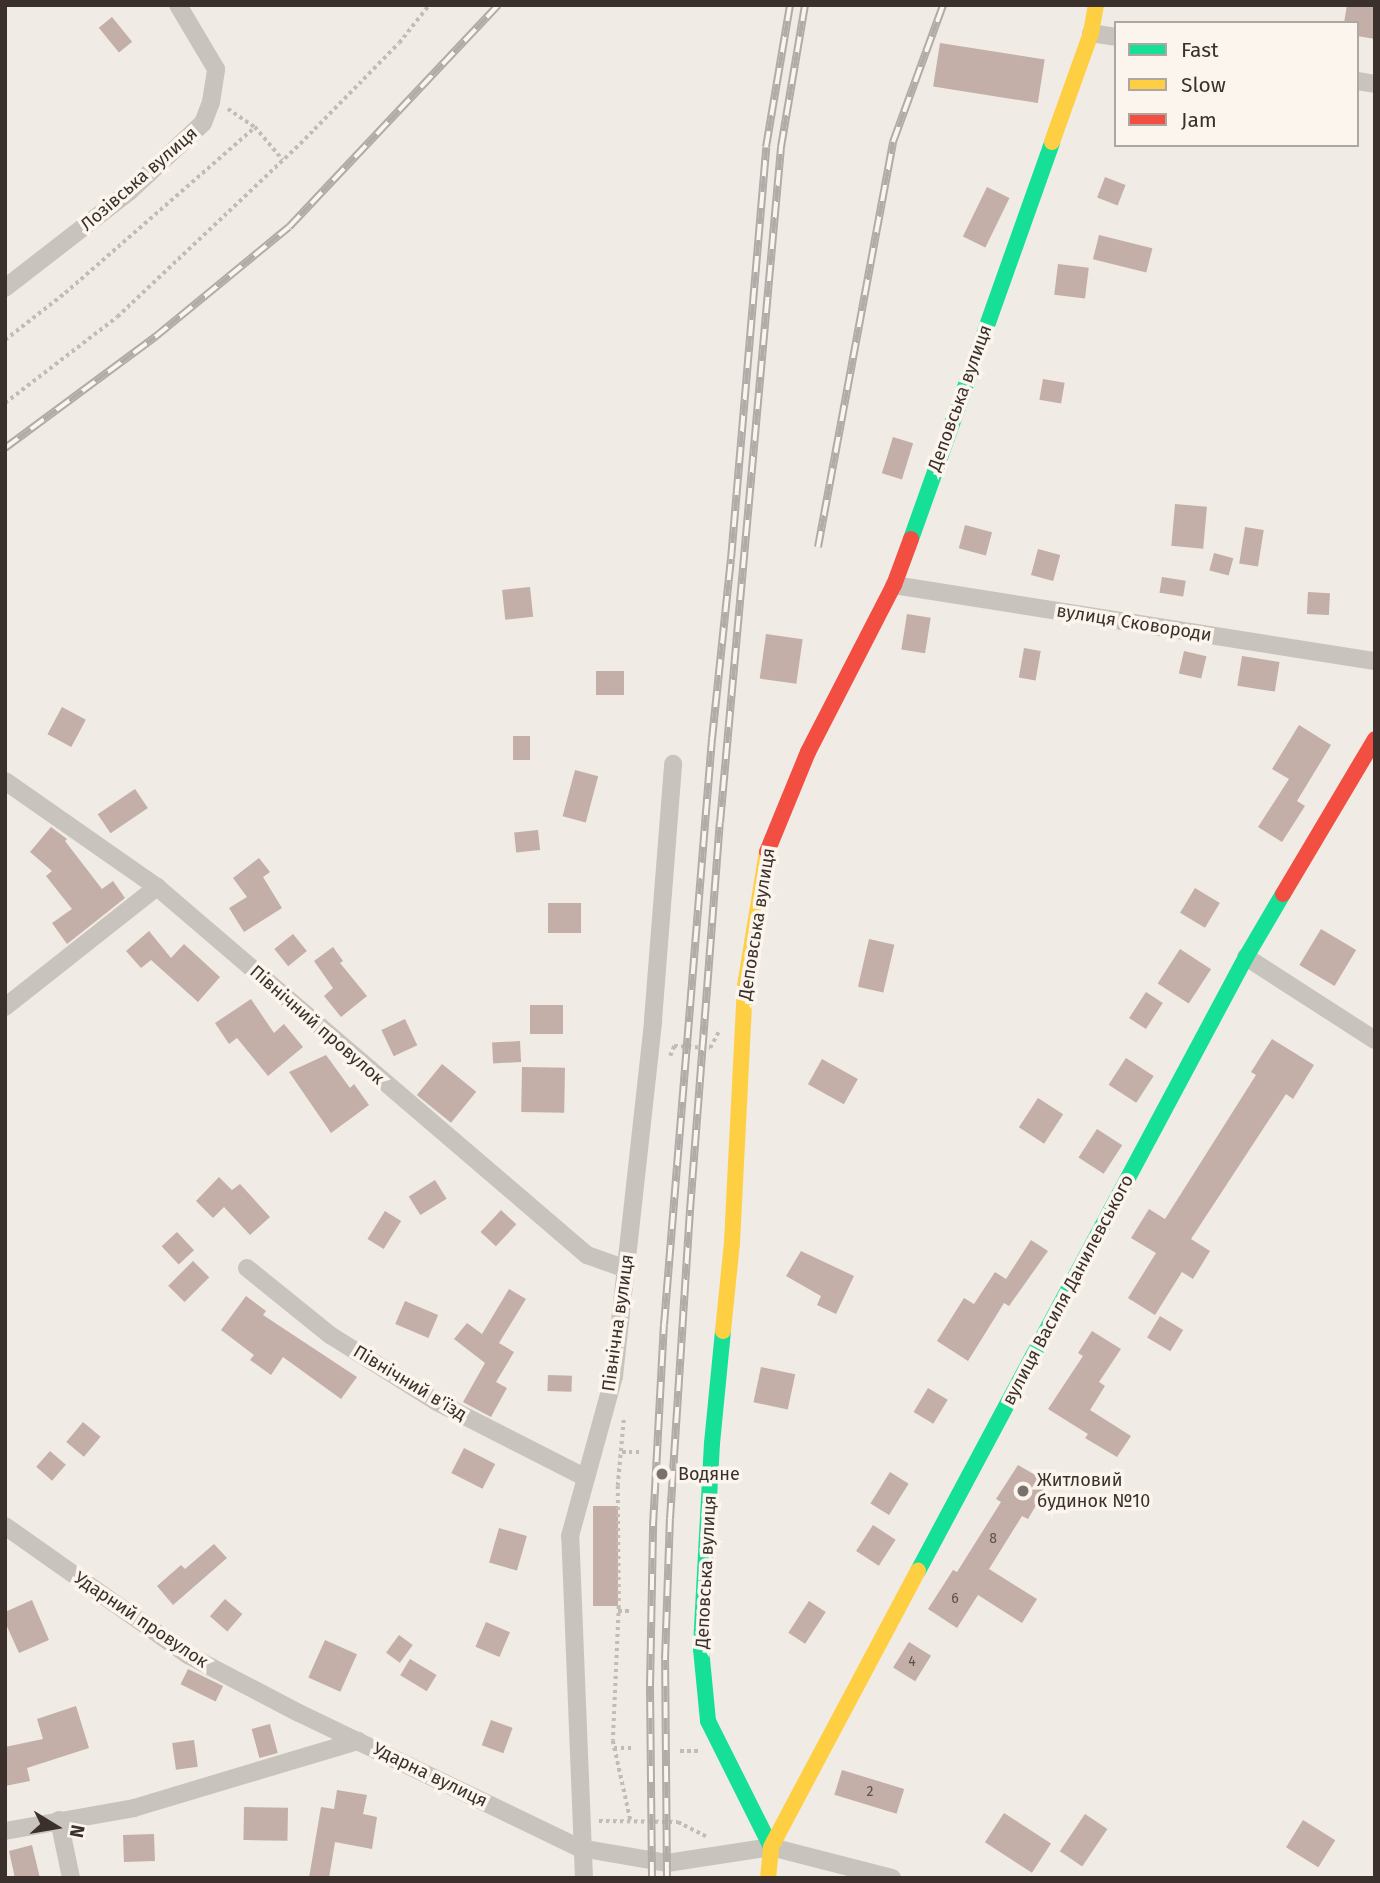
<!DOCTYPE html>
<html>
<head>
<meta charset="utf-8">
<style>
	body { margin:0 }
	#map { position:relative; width:1380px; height:1883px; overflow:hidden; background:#f0ebe5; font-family:"Fira Sans",sans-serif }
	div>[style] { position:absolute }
	.building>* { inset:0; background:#c3afa7; transform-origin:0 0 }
	.path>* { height:3.5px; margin-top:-1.75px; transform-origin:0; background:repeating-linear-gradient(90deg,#c2bbb6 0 3.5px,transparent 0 7px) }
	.street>* { height:18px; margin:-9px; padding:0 9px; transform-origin:9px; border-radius:9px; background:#c9c3be }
	.fast>* { height:16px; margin:-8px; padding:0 8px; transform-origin:8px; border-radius:8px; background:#16e098 }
	.slow>* { height:16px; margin:-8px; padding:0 8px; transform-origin:8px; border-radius:8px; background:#ffcf43 }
	.jam>* { height:16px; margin:-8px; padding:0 8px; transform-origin:8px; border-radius:8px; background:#f24e42 }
	.rail>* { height:8px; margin-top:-4px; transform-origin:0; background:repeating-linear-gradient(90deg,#fbf5ee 0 16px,#b1aca8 0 32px); box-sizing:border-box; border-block:2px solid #b1aca8 }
	.dots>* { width:19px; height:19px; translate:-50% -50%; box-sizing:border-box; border:4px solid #fbf5ee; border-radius:50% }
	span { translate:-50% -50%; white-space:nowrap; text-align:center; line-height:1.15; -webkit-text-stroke:7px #fbf5ee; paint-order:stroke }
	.number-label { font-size:14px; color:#5d504a }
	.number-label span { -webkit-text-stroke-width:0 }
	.street-label { font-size:18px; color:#3b302b }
	.poi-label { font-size:18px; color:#3b302b }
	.left { translate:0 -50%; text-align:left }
	.frame { position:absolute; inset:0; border:7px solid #3b302b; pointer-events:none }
	.legend { position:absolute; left:1114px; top:21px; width:245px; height:126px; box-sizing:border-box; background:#fbf5ee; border:2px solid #aea6a0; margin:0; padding:9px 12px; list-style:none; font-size:21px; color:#3b302b }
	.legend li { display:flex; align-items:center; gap:14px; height:35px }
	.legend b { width:35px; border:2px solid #aea6a0 }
	.north { position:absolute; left:21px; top:1792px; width:70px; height:70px; -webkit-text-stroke:5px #fbf5ee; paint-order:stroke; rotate:101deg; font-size:19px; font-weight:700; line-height:28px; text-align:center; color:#3b302b }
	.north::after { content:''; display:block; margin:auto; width:24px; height:32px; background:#3b302b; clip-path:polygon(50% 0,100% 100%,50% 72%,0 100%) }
</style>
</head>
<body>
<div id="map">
	<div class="building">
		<i style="clip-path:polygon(1347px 5px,1375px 7px,1375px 39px,1357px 36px,1357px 23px,1344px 23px)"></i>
		<i style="left:112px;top:17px;width:32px;height:17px;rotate:51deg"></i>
		<i style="left:940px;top:43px;width:106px;height:44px;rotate:9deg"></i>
		<i style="left:1105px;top:177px;width:22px;height:22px;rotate:21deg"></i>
		<i style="left:987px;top:187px;width:25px;height:55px;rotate:26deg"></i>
		<i style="left:1099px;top:235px;width:55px;height:25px;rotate:14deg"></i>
		<i style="left:1058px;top:264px;width:31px;height:31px;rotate:7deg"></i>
		<i style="left:1043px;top:379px;width:22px;height:21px;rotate:10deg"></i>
		<i style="left:893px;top:437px;width:21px;height:38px;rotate:17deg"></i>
		<i style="left:1175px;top:504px;width:32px;height:42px;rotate:5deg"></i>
		<i style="left:965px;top:525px;width:28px;height:24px;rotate:15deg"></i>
		<i style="left:1245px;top:527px;width:19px;height:37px;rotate:9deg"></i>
		<i style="left:1038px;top:549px;width:23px;height:27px;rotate:15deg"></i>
		<i style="left:1214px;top:553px;width:20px;height:18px;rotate:15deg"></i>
		<i style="left:1162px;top:577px;width:24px;height:16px;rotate:9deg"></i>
		<i style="left:530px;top:587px;width:30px;height:28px;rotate:84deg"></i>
		<i style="left:1308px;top:592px;width:22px;height:22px;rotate:3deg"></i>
		<i style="left:907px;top:614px;width:24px;height:36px;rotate:9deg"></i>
		<i style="left:766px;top:634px;width:37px;height:45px;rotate:8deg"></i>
		<i style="left:1024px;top:648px;width:17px;height:30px;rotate:10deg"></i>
		<i style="left:1184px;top:651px;width:23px;height:23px;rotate:13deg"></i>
		<i style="left:1242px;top:656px;width:38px;height:30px;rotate:9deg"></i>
		<i style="left:596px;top:671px;width:28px;height:24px"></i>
		<i style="left:62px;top:707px;width:27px;height:31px;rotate:28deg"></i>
		<i style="clip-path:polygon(1299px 725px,1331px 745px,1297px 801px,1305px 806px,1282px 842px,1258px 827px,1289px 779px,1272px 769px)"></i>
		<i style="left:513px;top:736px;width:17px;height:24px"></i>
		<i style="left:575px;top:770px;width:24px;height:48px;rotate:15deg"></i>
		<i style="left:135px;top:789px;width:23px;height:45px;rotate:56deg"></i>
		<i style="clip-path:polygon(51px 827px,67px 839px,65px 841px,102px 889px,113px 881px,125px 898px,67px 944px,52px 923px,72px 909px,46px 876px,52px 871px,30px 852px)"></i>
		<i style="left:538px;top:830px;width:20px;height:24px;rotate:84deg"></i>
		<i style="clip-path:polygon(259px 858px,270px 872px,263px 877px,282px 908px,244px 932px,229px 908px,247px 897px,233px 878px)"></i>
		<i style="left:1195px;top:888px;width:29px;height:29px;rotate:31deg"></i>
		<i style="left:548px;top:903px;width:33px;height:30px"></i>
		<i style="left:1321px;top:929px;width:41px;height:42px;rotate:31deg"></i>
		<i style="clip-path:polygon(149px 931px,171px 958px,184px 944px,220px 977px,198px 1002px,151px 960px,141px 968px,126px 951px)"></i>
		<i style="left:293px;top:934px;width:22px;height:24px;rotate:51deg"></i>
		<i style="left:869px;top:939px;width:26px;height:49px;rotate:13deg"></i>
		<i style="clip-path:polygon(333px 947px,343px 961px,340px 963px,367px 996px,341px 1017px,324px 996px,333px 988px,314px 961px)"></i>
		<i style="left:1180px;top:949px;width:37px;height:41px;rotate:33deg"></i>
		<i style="left:1146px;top:992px;width:20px;height:31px;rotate:33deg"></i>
		<i style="clip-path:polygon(251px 999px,274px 1033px,284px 1024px,303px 1047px,268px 1076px,237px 1038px,229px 1044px,215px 1023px)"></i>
		<i style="left:563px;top:1005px;width:29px;height:33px;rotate:90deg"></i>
		<i style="left:405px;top:1019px;width:29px;height:26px;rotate:65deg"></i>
		<i style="clip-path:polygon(1272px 1039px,1314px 1065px,1293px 1099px,1286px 1094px,1191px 1239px,1210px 1251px,1193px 1279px,1182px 1272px,1155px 1315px,1128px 1298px,1156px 1253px,1131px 1238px,1149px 1209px,1165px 1219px,1256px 1075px,1251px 1072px)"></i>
		<i style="left:520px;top:1041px;width:21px;height:28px;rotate:87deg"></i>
		<i style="clip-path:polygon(326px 1055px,350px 1088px,354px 1084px,369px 1105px,331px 1133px,289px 1072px)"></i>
		<i style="left:1126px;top:1058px;width:33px;height:32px;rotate:33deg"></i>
		<i style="left:822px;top:1059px;width:41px;height:29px;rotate:29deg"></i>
		<i style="left:442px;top:1064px;width:44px;height:40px;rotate:39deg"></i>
		<i style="left:522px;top:1067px;width:43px;height:45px;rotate:1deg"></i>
		<i style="left:1038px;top:1098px;width:30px;height:35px;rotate:33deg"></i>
		<i style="left:1097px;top:1129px;width:30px;height:34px;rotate:33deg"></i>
		<i style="clip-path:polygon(219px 1177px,232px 1190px,240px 1184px,270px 1217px,250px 1235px,224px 1207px,213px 1218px,196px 1201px)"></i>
		<i style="left:435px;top:1180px;width:22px;height:31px;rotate:58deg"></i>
		<i style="left:501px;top:1210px;width:21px;height:30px;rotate:43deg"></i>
		<i style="left:385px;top:1211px;width:19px;height:33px;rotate:32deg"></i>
		<i style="left:177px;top:1232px;width:25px;height:21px;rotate:47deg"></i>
		<i style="clip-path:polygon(1031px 1240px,1048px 1251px,1009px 1306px,1004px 1303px,968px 1361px,937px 1341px,964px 1298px,974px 1304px,995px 1272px,1006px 1279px)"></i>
		<i style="clip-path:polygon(801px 1251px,854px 1276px,836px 1314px,817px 1305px,821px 1296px,786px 1276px)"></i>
		<i style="left:193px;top:1261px;width:23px;height:35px;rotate:45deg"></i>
		<i style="clip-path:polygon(509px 1289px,526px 1299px,499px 1343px,514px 1352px,496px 1382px,507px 1388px,491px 1417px,463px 1402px,485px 1363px,454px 1339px,467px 1323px,482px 1334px)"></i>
		<i style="clip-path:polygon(246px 1296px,266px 1311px,263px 1315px,357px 1377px,341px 1399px,283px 1357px,271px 1375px,250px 1360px,254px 1355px,221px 1330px)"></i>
		<i style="left:405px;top:1301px;width:36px;height:25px;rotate:23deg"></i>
		<i style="left:1160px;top:1316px;width:27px;height:25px;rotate:31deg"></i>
		<i style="clip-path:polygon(1092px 1331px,1121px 1349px,1099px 1382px,1105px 1386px,1090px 1410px,1131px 1436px,1117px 1457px,1085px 1438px,1088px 1434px,1048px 1409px,1083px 1356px,1078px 1353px)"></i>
		<i style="left:761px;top:1367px;width:35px;height:36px;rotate:12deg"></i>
		<i style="left:548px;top:1375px;width:24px;height:16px;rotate:2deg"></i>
		<i style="left:928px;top:1388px;width:23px;height:28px;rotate:31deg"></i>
		<i style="left:83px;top:1422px;width:23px;height:26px;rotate:40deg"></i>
		<i style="left:464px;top:1448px;width:35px;height:28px;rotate:27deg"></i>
		<i style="left:50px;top:1451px;width:21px;height:21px;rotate:41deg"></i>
		<i style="clip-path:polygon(1018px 1465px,1049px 1483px,1028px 1519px,1022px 1516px,989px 1569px,1037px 1599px,1022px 1623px,978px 1595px,957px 1628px,928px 1609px,953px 1570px,957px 1572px,1001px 1502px,996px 1499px)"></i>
		<i style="left:890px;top:1472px;width:22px;height:37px;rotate:32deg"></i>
		<i style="left:593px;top:1506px;width:25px;height:100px"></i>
		<i style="left:873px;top:1525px;width:27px;height:31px;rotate:33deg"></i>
		<i style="left:499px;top:1528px;width:29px;height:36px;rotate:16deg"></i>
		<i style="clip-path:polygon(214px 1544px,227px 1558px,173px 1605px,157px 1586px,181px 1565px,185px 1569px)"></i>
		<i style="left:225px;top:1599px;width:23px;height:23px;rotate:41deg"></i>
		<i style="clip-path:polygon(32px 1600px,49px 1640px,19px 1653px,5px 1622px,5px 1612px)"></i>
		<i style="left:809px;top:1601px;width:20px;height:38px;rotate:33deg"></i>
		<i style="left:486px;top:1622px;width:26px;height:27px;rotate:23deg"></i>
		<i style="left:399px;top:1635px;width:17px;height:22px;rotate:36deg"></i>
		<i style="left:325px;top:1640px;width:35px;height:41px;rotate:24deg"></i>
		<i style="left:909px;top:1642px;width:26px;height:30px;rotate:32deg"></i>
		<i style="left:410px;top:1659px;width:31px;height:19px;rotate:31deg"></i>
		<i style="left:188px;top:1669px;width:39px;height:17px;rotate:26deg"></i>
		<i style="clip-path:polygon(76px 1706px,89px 1748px,27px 1768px,30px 1781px,5px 1786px,5px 1747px,43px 1739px,37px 1719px)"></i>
		<i style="left:491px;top:1720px;width:23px;height:27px;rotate:20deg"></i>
		<i style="left:270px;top:1724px;width:30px;height:19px;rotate:75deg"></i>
		<i style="left:194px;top:1740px;width:27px;height:22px;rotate:82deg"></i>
		<i style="left:842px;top:1770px;width:65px;height:26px;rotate:17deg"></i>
		<i style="clip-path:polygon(337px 1790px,367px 1795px,363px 1814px,377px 1817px,372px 1849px,335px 1842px,329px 1878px,309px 1878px,321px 1807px,334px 1809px)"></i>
		<i style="left:244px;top:1807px;width:44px;height:33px;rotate:1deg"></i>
		<i style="left:1004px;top:1813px;width:56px;height:35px;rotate:33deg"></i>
		<i style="left:1085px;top:1814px;width:27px;height:45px;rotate:34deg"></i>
		<i style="left:1303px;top:1820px;width:38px;height:32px;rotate:32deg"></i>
		<i style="left:154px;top:1834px;width:27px;height:31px;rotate:88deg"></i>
		<i style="clip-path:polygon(32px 1845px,40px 1878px,15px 1878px,9px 1851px)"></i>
	</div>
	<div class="path">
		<i style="left:228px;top:109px;width:32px;rotate:34deg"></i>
		<i style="left:5px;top:340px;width:76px;rotate:-38.1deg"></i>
		<i style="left:65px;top:293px;width:252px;rotate:-41.1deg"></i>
		<i style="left:255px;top:127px;width:43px;rotate:49.7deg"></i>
		<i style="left:5px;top:403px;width:141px;rotate:-37.5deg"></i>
		<i style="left:117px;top:317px;width:252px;rotate:-43.4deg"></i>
		<i style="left:300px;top:144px;width:141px;rotate:-45.6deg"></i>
		<i style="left:399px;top:43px;width:48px;rotate:-51.7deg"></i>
		<i style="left:670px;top:1056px;width:11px;rotate:-68deg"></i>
		<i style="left:674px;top:1046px;width:36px;rotate:3deg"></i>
		<i style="left:710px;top:1048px;width:19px;rotate:-62deg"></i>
		<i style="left:624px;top:1420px;width:66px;rotate:95.2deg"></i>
		<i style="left:618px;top:1486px;width:120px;rotate:89.5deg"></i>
		<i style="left:619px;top:1606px;width:135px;rotate:92.5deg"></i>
		<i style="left:613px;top:1741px;width:83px;rotate:77.5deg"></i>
		<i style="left:622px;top:1452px;width:17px"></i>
		<i style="left:618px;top:1611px;width:14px"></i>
		<i style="left:614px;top:1748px;width:18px"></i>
		<i style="left:680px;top:1751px;width:19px"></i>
		<i style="left:599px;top:1821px;width:79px;rotate:0.7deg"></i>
		<i style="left:678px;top:1822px;width:33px;rotate:27deg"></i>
	</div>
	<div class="street">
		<i style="left:1091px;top:33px;width:25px;rotate:9deg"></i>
		<i style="left:1357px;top:81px;width:18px;rotate:9deg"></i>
		<i style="left:5px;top:288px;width:158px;rotate:-37.8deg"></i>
		<i style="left:130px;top:191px;width:100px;rotate:-43deg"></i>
		<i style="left:203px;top:123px;width:22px;rotate:-69deg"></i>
		<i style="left:211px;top:102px;width:33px;rotate:-81deg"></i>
		<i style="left:216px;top:69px;width:74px;rotate:-120.7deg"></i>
		<i style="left:894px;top:585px;width:487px;rotate:9deg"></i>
		<i style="left:5px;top:781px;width:185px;rotate:34.9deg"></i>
		<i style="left:157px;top:887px;width:566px;rotate:40.56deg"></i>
		<i style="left:587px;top:1255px;width:41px;rotate:19.7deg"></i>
		<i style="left:1246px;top:957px;width:153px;rotate:32.8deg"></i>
		<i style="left:5px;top:1007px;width:194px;rotate:-38.3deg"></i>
		<i style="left:247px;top:1268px;width:107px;rotate:38.9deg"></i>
		<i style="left:330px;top:1335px;width:126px;rotate:32.1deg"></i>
		<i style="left:437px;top:1402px;width:167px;rotate:27deg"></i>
		<i style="left:5px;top:1526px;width:224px;rotate:35.2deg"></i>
		<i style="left:188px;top:1655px;width:125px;rotate:27.6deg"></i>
		<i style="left:299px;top:1713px;width:312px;rotate:25.7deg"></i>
		<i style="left:580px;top:1848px;width:88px;rotate:9.8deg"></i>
		<i style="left:667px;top:1863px;width:105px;rotate:-8.7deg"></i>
		<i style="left:771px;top:1847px;width:125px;rotate:14.4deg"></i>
		<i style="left:59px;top:1820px;width:59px;rotate:78.3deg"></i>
		<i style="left:5px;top:1831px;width:131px;rotate:-10.1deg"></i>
		<i style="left:134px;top:1808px;width:234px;rotate:-16.7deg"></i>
		<i style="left:584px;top:1878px;width:342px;rotate:-92.3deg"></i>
		<i style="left:570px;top:1536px;width:166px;rotate:-74.6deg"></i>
		<i style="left:614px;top:1376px;width:358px;rotate:-83.7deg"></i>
		<i style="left:653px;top:1020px;width:257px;rotate:-85.5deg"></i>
	</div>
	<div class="fast">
		<i style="left:911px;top:539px;width:421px;rotate:-70.4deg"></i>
		<i style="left:723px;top:1331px;width:113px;rotate:95.6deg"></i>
		<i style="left:712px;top:1443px;width:206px;rotate:93.1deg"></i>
		<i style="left:701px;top:1649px;width:72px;rotate:84.4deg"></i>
		<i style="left:708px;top:1721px;width:141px;rotate:63.4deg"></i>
		<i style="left:918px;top:1571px;width:696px;rotate:-61.89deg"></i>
		<i style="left:1246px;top:957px;width:73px;rotate:-59.6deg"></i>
	</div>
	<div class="slow">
		<i style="left:1052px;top:142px;width:116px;rotate:-70.3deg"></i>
		<i style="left:1091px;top:33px;width:28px;rotate:-80deg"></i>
		<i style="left:723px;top:1331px;width:89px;rotate:-84.2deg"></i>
		<i style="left:732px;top:1242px;width:256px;rotate:-87.1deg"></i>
		<i style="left:745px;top:986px;width:136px;rotate:-80.7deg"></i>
		<i style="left:768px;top:1878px;width:31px;rotate:-84deg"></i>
		<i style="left:771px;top:1847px;width:313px;rotate:-62deg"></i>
	</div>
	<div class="jam">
		<i style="left:767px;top:852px;width:108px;rotate:-67.7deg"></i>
		<i style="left:808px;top:752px;width:188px;rotate:-62.8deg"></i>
		<i style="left:894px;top:585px;width:49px;rotate:-69.7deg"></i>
		<i style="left:1283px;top:894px;width:180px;rotate:-59.3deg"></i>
	</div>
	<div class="rail">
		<i style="left:5px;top:448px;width:187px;rotate:-36.5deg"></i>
		<i style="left:155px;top:337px;width:173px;rotate:-39.4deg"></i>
		<i style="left:289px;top:227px;width:305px;rotate:-46.7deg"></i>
		<i style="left:818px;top:547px;width:412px;rotate:-79.5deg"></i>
		<i style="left:893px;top:142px;width:146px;rotate:-69.9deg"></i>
		<i style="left:652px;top:1878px;width:192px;rotate:-90.6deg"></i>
		<i style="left:650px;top:1686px;width:160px;rotate:-88.9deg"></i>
		<i style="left:653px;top:1526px;width:201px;rotate:-86.9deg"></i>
		<i style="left:664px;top:1325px;width:588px;rotate:-85.32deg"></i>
		<i style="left:712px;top:739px;width:181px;rotate:-84deg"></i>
		<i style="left:731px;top:559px;width:413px;rotate:-85.1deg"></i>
		<i style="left:766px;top:147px;width:144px;rotate:-80.4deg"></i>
		<i style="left:667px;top:1878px;width:218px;rotate:-90.5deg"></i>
		<i style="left:665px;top:1660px;width:141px;rotate:-88deg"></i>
		<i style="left:670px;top:1519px;width:310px;rotate:-86.3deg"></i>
		<i style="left:690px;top:1210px;width:388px;rotate:-85.6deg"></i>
		<i style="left:720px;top:823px;width:679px;rotate:-84.84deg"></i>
		<i style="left:781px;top:147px;width:144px;rotate:-80.4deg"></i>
	</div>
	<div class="dots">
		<i style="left:662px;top:1474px;background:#7a716c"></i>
		<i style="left:1023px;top:1491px;background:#7a716c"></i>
	</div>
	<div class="number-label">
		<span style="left:993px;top:1539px">8</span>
		<span style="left:955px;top:1599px">6</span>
		<span style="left:912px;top:1662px">4</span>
		<span style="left:870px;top:1792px">2</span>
	</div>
	<div class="street-label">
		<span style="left:139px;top:179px;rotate:-41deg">Лозівська вулиця</span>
		<span style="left:960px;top:398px;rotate:-70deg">Деповська вулиця</span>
		<span style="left:1134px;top:623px;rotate:9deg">вулиця Сковороди</span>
		<span style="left:757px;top:924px;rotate:-81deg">Деповська вулиця</span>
		<span style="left:317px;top:1025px;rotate:41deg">Північний провулок</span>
		<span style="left:1068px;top:1290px;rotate:-62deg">вулиця Василя Данилевського</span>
		<span style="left:618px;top:1323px;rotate:-82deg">Північна вулиця</span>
		<span style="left:410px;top:1383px;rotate:31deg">Північний в'їзд</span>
		<span style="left:706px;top:1572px;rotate:-87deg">Деповська вулиця</span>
		<span style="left:141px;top:1620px;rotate:34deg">Ударний провулок</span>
		<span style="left:430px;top:1775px;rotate:26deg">Ударна вулиця</span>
	</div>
	<div class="poi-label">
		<span class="left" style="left:678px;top:1474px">Водяне</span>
		<span class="left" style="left:1037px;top:1491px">Житловий<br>будинок №10</span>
	</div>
	<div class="frame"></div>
	<ul class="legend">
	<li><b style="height:9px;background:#16e098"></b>Fast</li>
	<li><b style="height:9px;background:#ffcf43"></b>Slow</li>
	<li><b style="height:9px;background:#f24e42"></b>Jam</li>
	</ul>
	<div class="north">N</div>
</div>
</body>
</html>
